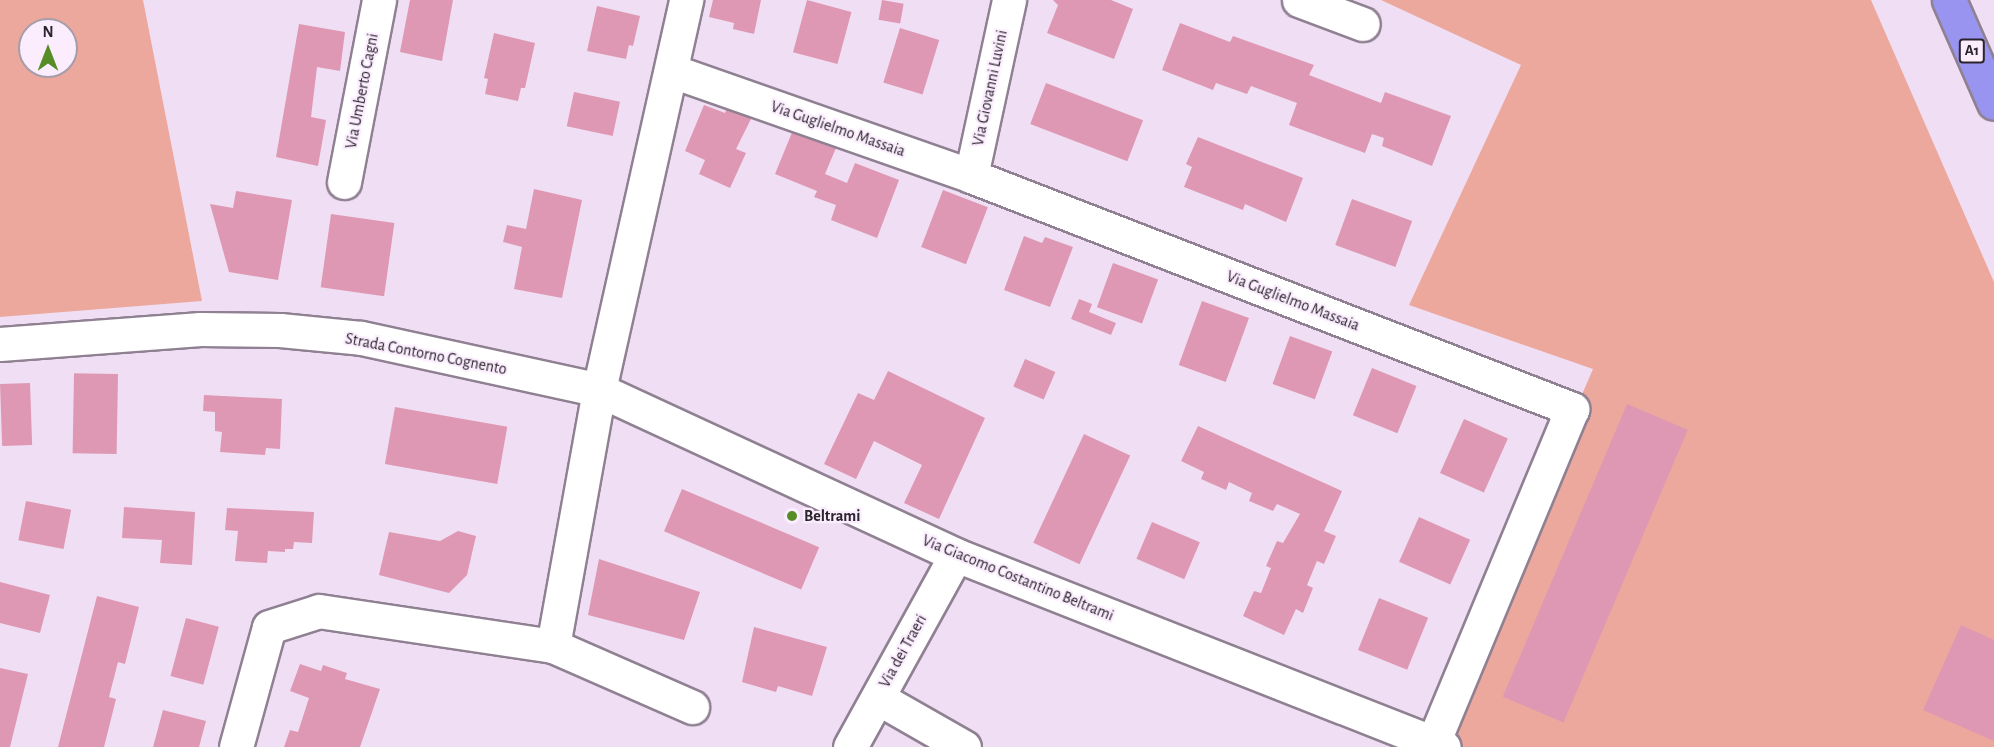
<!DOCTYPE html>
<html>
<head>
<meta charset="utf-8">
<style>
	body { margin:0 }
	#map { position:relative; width:1994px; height:747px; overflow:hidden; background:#f0dff4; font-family:"Alegreya Sans",sans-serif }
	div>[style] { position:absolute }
	.green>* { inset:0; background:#eca89d }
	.building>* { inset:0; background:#de98b3; transform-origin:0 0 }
	.roads { filter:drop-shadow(2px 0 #8f8092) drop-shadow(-2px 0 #8f8092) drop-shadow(0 2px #8f8092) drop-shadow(0 -2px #8f8092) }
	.minor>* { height:33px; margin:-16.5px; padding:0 16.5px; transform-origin:16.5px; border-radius:16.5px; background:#fff }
	.highway>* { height:33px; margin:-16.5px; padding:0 16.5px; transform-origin:16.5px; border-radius:16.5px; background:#9894ef }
	.dots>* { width:16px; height:16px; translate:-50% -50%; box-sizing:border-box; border:3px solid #fbedfe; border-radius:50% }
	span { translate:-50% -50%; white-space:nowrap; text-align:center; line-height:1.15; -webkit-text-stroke:4.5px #fbedfe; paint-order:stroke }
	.shield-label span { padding:2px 4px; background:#fbedfe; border:2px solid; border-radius:4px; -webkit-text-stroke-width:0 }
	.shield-label { font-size:15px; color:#2a242c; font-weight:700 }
	.street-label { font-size:16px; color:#2a242c }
	.poi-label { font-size:16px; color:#2a242c; font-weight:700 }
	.left { translate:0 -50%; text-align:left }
	.north { position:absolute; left:18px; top:18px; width:60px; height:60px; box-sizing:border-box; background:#fbedfe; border:2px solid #a79daa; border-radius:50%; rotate:0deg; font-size:16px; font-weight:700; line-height:24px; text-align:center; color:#2a242c }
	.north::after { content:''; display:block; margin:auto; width:21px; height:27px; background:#578d27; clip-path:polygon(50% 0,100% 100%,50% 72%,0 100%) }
</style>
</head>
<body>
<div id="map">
	<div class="green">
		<i style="clip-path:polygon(evenodd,0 0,143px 0,202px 301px,0 317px,0 0,30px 30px,66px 30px,66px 66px,30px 66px,30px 30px)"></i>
		<i style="clip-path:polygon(1381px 0,1871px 0,1994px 282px,1994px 747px,1434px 747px,1433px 740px,1593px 369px,1409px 305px,1521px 65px)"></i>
	</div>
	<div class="building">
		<i style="clip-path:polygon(410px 0,453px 0,442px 61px,400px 52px)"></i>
		<i style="clip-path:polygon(713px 0,761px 0,754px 34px,733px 29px,734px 23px,709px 17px)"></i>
		<i style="left:807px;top:0;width:46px;height:54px;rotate:15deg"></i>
		<i style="left:882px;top:0;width:22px;height:20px;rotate:10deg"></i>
		<i style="clip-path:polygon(1053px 0,1111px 0,1133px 9px,1114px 59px,1047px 33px,1058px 5px)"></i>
		<i style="clip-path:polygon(597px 6px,640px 16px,633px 46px,629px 45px,626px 59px,587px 51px)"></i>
		<i style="clip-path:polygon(1180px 23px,1230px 42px,1233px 36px,1314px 65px,1309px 75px,1381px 103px,1385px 92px,1451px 116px,1432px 166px,1382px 146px,1384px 138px,1372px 134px,1365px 153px,1289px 125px,1297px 103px,1251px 86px,1247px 94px,1216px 83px,1213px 90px,1162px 70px)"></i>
		<i style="clip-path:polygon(299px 24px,345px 32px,340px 71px,317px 67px,311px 117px,326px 120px,318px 166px,276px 157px)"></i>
		<i style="left:900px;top:28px;width:41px;height:57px;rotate:17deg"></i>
		<i style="clip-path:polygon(494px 33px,535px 43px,525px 88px,521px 88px,518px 101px,485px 94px,488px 79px,484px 78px)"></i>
		<i style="left:1046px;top:83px;width:104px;height:44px;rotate:21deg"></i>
		<i style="left:574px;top:92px;width:47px;height:35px;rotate:12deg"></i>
		<i style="clip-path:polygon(728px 104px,753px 115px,736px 149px,746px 153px,730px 188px,699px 174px,705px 160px,685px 151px,704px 105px,725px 113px)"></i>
		<i style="clip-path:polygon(793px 130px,836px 148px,825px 174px,847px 183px,855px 163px,899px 180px,877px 238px,831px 220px,836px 205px,814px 197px,817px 191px,775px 174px)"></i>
		<i style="clip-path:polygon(1198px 137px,1303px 178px,1286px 222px,1245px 204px,1243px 210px,1184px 187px,1192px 167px,1186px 164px)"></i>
		<i style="clip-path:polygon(534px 189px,582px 200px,562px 298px,514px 289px,522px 247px,503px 242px,507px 225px,526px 229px)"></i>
		<i style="left:943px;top:190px;width:48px;height:61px;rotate:21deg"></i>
		<i style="clip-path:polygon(236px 191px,292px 200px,278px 280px,229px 272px,210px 204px,233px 208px)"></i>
		<i style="left:1352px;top:199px;width:64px;height:49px;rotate:20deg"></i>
		<i style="left:331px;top:214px;width:64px;height:74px;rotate:8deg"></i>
		<i style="clip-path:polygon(1024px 236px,1042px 243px,1045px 237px,1073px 247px,1050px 307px,1004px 290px)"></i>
		<i style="left:1113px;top:263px;width:48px;height:47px;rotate:20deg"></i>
		<i style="clip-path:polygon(1079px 299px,1092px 304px,1089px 312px,1116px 323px,1111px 335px,1071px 319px)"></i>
		<i style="left:1202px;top:301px;width:50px;height:68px;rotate:20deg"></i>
		<i style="left:1290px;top:336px;width:45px;height:51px;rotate:20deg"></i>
		<i style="left:1025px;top:359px;width:33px;height:30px;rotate:23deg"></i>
		<i style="left:1372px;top:368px;width:48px;height:51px;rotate:22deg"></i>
		<i style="clip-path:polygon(888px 371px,985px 418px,939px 519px,904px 503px,922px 465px,874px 441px,856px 479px,824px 464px,858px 393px,874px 400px)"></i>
		<i style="left:118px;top:374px;width:80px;height:44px;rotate:91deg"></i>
		<i style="left:30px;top:383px;width:62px;height:30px;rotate:88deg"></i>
		<i style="clip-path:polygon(204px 395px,282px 399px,280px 449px,266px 448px,265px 455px,220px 452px,222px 432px,215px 431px,215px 412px,203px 411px)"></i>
		<i style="left:1627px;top:404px;width:66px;height:318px;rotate:23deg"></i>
		<i style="left:395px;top:407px;width:114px;height:58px;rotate:10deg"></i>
		<i style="left:1464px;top:419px;width:48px;height:59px;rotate:24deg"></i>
		<i style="clip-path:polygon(1198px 426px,1342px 491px,1324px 531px,1336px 536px,1324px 564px,1317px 561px,1307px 585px,1313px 588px,1303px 613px,1296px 609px,1284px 635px,1243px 616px,1254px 591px,1261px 593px,1271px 568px,1266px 566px,1277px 541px,1283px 543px,1300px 514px,1277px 504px,1273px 511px,1249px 501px,1252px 493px,1229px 482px,1226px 490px,1201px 479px,1204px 472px,1181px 461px)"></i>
		<i style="left:1084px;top:434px;width:51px;height:120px;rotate:25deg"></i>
		<i style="left:682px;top:489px;width:149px;height:46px;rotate:23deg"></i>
		<i style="left:26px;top:501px;width:46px;height:40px;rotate:11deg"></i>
		<i style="clip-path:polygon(124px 507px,195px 512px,192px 565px,160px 563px,162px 540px,122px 538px)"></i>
		<i style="clip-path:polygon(227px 508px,314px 512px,312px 543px,294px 542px,293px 549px,285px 549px,285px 552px,268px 551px,267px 563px,235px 561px,238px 531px,225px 530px)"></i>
		<i style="left:1419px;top:517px;width:56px;height:49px;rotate:24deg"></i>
		<i style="left:1152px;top:522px;width:52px;height:40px;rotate:23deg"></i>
		<i style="clip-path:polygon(458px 531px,476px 536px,467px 575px,449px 593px,379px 575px,389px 532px,440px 541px)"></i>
		<i style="clip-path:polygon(599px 559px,700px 592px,684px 640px,588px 615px)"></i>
		<i style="clip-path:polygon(0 582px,50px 595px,40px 633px,0 623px)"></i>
		<i style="clip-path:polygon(97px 596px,139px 607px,125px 664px,118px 662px,109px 697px,116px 699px,104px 747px,58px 747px)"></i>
		<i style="left:1379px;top:598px;width:53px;height:56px;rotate:22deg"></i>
		<i style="left:186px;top:618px;width:34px;height:60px;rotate:15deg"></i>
		<i style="clip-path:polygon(1961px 625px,1994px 640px,1994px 741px,1923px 710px)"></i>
		<i style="clip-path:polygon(754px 627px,827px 647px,812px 696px,778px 686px,776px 692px,742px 682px)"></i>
		<i style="clip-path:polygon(300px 664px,321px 671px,323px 665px,347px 673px,345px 679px,380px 689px,360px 747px,284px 747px,290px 730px,298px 732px,309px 698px,290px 691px)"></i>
		<i style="clip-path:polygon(0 668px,28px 674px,10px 747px,0 747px)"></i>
		<i style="clip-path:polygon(163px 710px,206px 721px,199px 747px,153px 747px)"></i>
	</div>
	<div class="roads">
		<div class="minor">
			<i style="left:1299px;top:0;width:68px;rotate:20.6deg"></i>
			<i style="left:672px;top:71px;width:317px;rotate:19.3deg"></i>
			<i style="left:971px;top:176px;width:645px;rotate:21.19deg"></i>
			<i style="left:1572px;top:409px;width:362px;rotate:112.6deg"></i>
			<i style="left:971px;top:176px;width:180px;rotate:-77.8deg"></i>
			<i style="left:344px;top:182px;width:185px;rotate:-79.1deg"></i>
			<i style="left:0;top:344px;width:201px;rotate:-4.3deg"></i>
			<i style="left:200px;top:329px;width:80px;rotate:0.7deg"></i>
			<i style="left:280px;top:330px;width:81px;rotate:5.6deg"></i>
			<i style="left:361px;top:338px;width:244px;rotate:12.3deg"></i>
			<i style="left:599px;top:390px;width:393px;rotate:24.8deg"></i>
			<i style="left:956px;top:555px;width:524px;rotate:21.48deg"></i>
			<i style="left:553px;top:646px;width:260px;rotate:-79.8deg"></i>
			<i style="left:599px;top:390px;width:400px;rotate:-77.4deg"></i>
			<i style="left:878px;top:698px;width:99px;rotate:29.7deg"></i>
			<i style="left:236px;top:747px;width:124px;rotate:-74.6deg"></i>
			<i style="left:269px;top:627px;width:52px;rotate:-17.7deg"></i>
			<i style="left:319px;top:611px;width:237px;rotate:8.5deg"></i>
			<i style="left:553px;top:646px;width:152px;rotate:23.7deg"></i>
			<i style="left:850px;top:747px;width:219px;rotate:-61.1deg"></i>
		</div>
		<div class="highway">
			<i style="left:1949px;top:0;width:112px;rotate:66.4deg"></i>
		</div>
	</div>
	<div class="dots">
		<i style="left:792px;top:516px;background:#578d27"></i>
	</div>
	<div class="shield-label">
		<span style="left:1972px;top:51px">A1</span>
	</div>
	<div class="street-label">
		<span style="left:990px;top:88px;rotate:-78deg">Via Giovanni Luvini</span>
		<span style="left:362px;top:91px;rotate:-79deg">Via Umberto Cagni</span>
		<span style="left:838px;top:129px;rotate:19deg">Via Guglielmo Massaia</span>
		<span style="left:1293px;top:301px;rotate:21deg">Via Guglielmo Massaia</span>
		<span style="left:426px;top:354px;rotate:11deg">Strada Contorno Cognento</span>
		<span style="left:1018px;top:578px;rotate:22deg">Via Giacomo Costantino Beltrami</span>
		<span style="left:903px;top:651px;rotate:-61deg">Via dei Traeri</span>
	</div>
	<div class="poi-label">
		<span class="left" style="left:804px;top:516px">Beltrami</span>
	</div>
	<div class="north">N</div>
</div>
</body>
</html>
